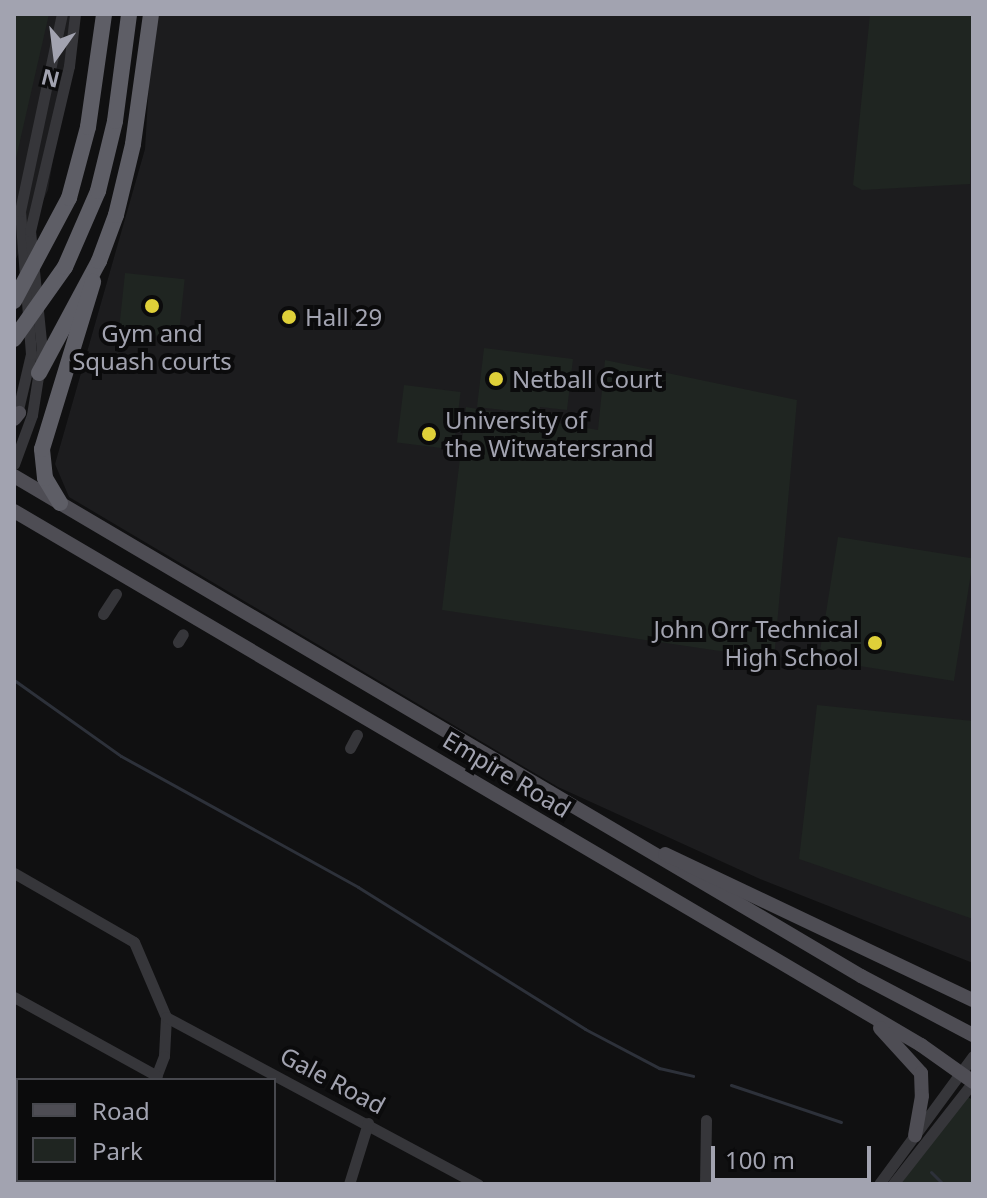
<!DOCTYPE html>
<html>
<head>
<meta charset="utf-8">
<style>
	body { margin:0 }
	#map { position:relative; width:987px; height:1198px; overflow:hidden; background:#101011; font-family:"Noto Sans",sans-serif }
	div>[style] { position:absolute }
	.built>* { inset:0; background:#1c1c1e }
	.green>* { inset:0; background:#1f2521; transform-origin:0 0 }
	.stream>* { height:3px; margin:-1.5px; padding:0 1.5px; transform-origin:1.5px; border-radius:1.5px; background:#2d313a }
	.minor>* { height:11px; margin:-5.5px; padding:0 5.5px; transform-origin:5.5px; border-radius:5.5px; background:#36363a }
	.major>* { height:14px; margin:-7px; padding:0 7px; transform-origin:7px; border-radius:7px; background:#4e4d54 }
	.highway>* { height:16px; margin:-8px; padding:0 8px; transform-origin:8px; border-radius:8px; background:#5e5e66 }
	.highway-bridge>* { height:16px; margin:-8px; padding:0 8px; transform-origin:8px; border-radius:8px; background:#5e5e66 }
	.dots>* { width:22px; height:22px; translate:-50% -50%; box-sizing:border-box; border:4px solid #0b0b0c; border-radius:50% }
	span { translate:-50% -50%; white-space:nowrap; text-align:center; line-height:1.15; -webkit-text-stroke:8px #0b0b0c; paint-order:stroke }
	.poi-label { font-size:24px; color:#a2a3b0 }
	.left { translate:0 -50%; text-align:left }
	.right { translate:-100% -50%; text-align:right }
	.street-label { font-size:24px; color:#a2a3b0 }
	.frame { position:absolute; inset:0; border:16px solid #a2a3b0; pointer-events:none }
	.legend { position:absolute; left:16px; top:1078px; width:260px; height:104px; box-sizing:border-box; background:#0b0b0c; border:2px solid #47484e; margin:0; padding:10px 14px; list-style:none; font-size:24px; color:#a2a3b0 }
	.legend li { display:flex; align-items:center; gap:16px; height:40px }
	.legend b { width:40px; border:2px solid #47484e }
	.north { position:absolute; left:16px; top:16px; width:80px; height:80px; -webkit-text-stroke:6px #0b0b0c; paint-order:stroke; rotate:194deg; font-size:22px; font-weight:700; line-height:32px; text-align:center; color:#a2a3b0 }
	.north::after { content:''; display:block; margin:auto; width:28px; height:36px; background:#a2a3b0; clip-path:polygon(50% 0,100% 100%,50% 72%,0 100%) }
	.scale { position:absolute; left:711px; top:1146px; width:160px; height:36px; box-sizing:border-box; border:4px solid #a2a3b0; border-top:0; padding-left:10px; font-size:24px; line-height:28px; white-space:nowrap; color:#a2a3b0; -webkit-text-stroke:6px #0b0b0c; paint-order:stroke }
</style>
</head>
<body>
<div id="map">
	<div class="built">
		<i style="clip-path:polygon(14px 14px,77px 14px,48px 190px,14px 263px)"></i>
		<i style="clip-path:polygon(153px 14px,973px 14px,973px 963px,760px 879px,558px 787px,69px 497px,55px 464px,145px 149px)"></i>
	</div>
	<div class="green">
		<i style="clip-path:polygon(14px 14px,49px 14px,14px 167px)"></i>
		<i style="clip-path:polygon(870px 14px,973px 14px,970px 184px,862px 190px,853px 185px)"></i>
		<i style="left:125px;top:273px;width:60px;height:59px;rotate:6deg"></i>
		<i style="clip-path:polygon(484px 348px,573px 359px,567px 410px,540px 407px,539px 414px,477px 407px)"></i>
		<i style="clip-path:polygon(605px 360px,797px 400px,774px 659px,442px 610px,466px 407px,598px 430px)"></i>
		<i style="left:404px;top:385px;width:57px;height:58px;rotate:7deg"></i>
		<i style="left:838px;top:537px;width:137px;height:124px;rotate:9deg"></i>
		<i style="clip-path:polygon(817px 705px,973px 721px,973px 919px,799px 859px)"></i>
		<i style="clip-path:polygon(961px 1093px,973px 1100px,973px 1184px,901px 1184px)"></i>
	</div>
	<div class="stream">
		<i style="left:14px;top:680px;width:131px;rotate:35.4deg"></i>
		<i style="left:121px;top:756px;width:271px;rotate:28.9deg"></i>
		<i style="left:358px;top:887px;width:268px;rotate:32deg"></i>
		<i style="left:585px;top:1029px;width:84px;rotate:27.8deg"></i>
		<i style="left:659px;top:1068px;width:35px;rotate:13deg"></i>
		<i style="left:731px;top:1085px;width:116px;rotate:18.6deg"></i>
		<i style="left:931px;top:1172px;width:17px;rotate:45deg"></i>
	</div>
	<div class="minor">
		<i style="left:16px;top:418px;width:66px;rotate:-76.8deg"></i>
		<i style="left:31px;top:354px;width:143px;rotate:-94.4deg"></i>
		<i style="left:20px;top:211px;width:201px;rotate:-78deg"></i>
		<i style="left:14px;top:464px;width:52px;rotate:-69.8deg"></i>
		<i style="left:32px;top:415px;width:65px;rotate:-81.1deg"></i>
		<i style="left:42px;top:351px;width:121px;rotate:-95.7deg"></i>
		<i style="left:30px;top:231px;width:170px;rotate:-76.7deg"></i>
		<i style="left:69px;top:66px;width:52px;rotate:-83.4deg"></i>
		<i style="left:103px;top:614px;width:24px;rotate:-57deg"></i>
		<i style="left:178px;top:642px;width:9px;rotate:-58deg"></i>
		<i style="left:350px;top:748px;width:15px;rotate:-62deg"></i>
		<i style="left:14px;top:873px;width:138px;rotate:29.9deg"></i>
		<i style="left:134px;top:942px;width:82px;rotate:66.9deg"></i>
		<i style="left:166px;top:1017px;width:39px;rotate:93deg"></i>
		<i style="left:164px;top:1056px;width:26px;rotate:111deg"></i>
		<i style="left:14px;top:997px;width:163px;rotate:28.9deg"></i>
		<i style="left:166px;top:1017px;width:354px;rotate:28.2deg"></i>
		<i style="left:14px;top:1134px;width:4px;rotate:-14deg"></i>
		<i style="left:204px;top:1184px;width:5px;rotate:-53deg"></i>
		<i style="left:349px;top:1184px;width:64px;rotate:-72.7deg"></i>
		<i style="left:705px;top:1184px;width:64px;rotate:-89.1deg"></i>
		<i style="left:879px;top:1184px;width:159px;rotate:-53.7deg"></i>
		<i style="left:893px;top:1184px;width:130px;rotate:-51.9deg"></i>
	</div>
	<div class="major">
		<i style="left:14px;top:419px;width:8px;rotate:-50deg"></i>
		<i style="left:14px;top:476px;width:984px;rotate:30.55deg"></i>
		<i style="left:861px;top:976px;width:127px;rotate:27.8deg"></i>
		<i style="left:14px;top:511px;width:1053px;rotate:30.49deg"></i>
		<i style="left:921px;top:1045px;width:64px;rotate:35.4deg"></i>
		<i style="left:665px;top:854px;width:341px;rotate:25.4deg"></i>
		<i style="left:880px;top:1028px;width:61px;rotate:47.7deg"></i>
		<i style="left:921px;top:1073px;width:23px;rotate:88deg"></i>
		<i style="left:922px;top:1096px;width:40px;rotate:100deg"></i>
	</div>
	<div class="highway">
		<i style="left:39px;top:373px;width:127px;rotate:-61.8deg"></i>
		<i style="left:99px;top:261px;width:49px;rotate:-69.7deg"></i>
		<i style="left:116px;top:215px;width:73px;rotate:-76.5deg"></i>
		<i style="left:133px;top:144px;width:131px;rotate:-82.1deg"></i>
		<i style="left:60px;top:503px;width:29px;rotate:-121deg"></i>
		<i style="left:45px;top:478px;width:29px;rotate:-96deg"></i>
		<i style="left:42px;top:449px;width:175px;rotate:-73deg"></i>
	</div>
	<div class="highway-bridge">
		<i style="left:14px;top:301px;width:117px;rotate:-61.9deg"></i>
		<i style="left:69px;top:198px;width:73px;rotate:-75deg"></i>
		<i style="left:88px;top:127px;width:114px;rotate:-81.9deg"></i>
		<i style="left:14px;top:339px;width:88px;rotate:-54.7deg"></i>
		<i style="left:65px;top:267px;width:83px;rotate:-66.5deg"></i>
		<i style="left:98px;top:191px;width:72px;rotate:-76.3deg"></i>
		<i style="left:115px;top:121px;width:108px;rotate:-82.5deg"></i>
	</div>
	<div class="dots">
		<i style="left:152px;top:306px;background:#dfd039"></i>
		<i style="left:289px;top:317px;background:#dfd039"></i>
		<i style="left:496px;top:379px;background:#dfd039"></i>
		<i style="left:429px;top:434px;background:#dfd039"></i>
		<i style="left:875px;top:643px;background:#dfd039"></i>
	</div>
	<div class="poi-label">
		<span class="left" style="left:305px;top:317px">Hall 29</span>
		<span style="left:152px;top:347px">Gym and<br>Squash courts</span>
		<span class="left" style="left:512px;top:379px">Netball Court</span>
		<span class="left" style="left:445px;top:434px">University of<br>the Witwatersrand</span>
		<span class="right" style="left:859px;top:643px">John Orr Technical<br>High School</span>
	</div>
	<div class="street-label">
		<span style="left:507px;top:774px;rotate:31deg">Empire Road</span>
		<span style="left:333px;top:1080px;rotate:28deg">Gale Road</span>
	</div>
	<div class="frame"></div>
	<ul class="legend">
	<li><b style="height:10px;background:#4e4d54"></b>Road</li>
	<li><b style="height:22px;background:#1f2521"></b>Park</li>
	</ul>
	<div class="north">N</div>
	<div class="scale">100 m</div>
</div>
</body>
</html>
